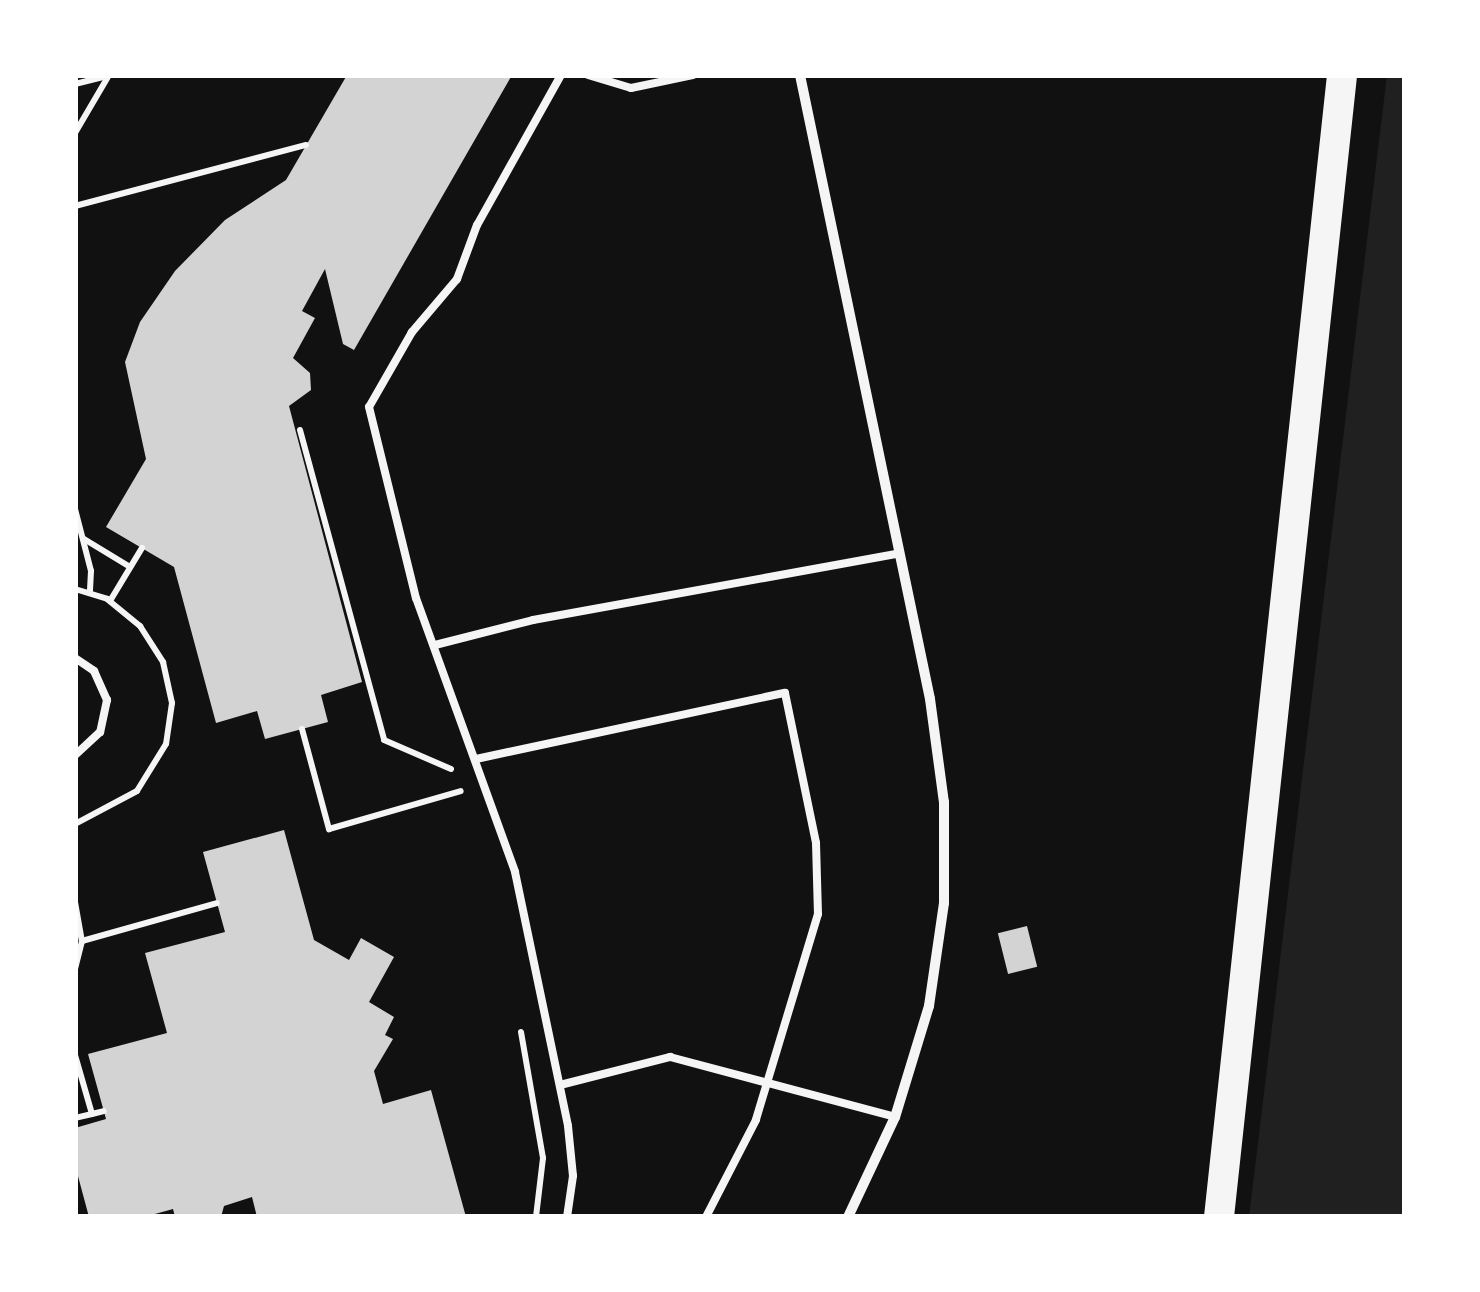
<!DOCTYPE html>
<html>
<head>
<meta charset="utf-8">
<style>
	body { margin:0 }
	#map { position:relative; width:1480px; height:1292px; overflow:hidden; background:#111; font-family:Inter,sans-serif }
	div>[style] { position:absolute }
	.green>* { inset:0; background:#202020 }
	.building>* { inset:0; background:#d3d3d3; transform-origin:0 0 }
	.path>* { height:6px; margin:-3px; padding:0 3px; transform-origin:3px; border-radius:3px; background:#f5f5f5 }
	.service>* { height:8px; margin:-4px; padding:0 4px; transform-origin:4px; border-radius:4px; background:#f5f5f5 }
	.minor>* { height:10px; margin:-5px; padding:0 5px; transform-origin:5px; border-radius:5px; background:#f5f5f5 }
	.motorway>* { height:30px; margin:-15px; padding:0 15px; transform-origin:15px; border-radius:15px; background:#f5f5f5 }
	span { translate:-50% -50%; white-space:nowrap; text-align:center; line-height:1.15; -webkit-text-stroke:10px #fff; paint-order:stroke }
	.frame { position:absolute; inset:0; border:78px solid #fff; pointer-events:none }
</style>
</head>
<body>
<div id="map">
	<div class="green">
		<i style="clip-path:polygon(1387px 75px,1405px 75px,1405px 1217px,1249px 1217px)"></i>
	</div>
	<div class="building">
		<i style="clip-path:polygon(347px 75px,512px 75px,354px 350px,343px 344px,325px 269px,302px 311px,315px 318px,293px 358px,310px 373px,311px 390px,289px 406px,362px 682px,321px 695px,328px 722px,265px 739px,257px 711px,216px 723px,174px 567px,106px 527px,146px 459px,125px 362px,140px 322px,175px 271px,225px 220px,286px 180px)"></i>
		<i style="clip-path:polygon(284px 830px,314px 940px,349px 960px,361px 938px,394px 957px,369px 1002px,394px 1017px,385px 1035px,393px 1039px,374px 1071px,383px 1104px,431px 1090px,466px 1217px,257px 1217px,252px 1197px,224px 1206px,221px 1217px,175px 1217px,173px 1209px,144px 1217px,89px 1217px,75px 1165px,75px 1128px,106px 1119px,88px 1054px,167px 1033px,145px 953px,225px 932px,203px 852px)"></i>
		<i style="left:1027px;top:926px;width:42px;height:30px;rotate:76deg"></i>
	</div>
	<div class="path">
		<i style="left:75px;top:84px;width:34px;rotate:-14deg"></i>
		<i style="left:75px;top:133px;width:67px;rotate:-59.6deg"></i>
		<i style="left:75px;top:206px;width:239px;rotate:-14.8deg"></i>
		<i style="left:300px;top:430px;width:321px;rotate:74.8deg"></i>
		<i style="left:384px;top:740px;width:73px;rotate:23.4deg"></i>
		<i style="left:75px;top:509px;width:64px;rotate:75.5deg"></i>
		<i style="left:91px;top:571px;width:21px;rotate:93deg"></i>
		<i style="left:84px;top:539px;width:54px;rotate:31.3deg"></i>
		<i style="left:75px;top:589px;width:34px;rotate:17deg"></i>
		<i style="left:107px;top:599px;width:43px;rotate:39.3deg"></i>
		<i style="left:140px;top:626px;width:43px;rotate:57.4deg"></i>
		<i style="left:163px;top:662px;width:42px;rotate:77.6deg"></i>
		<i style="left:172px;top:703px;width:41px;rotate:98.3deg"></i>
		<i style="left:166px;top:744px;width:55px;rotate:121.7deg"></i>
		<i style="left:137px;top:791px;width:70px;rotate:152deg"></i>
		<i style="left:110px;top:601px;width:62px;rotate:-58.9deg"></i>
		<i style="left:302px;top:729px;width:104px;rotate:74.9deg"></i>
		<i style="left:329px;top:829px;width:137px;rotate:-16.1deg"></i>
		<i style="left:75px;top:902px;width:40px;rotate:80deg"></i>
		<i style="left:82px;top:941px;width:29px;rotate:104deg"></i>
		<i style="left:82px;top:941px;width:140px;rotate:-15.7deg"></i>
		<i style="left:521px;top:1032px;width:128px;rotate:80.1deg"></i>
		<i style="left:543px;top:1158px;width:59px;rotate:96.8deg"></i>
		<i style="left:75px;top:1055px;width:61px;rotate:73.9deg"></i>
		<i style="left:92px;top:1114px;width:17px;rotate:167deg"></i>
		<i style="left:92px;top:1114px;width:12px;rotate:-14deg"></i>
	</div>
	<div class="service">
		<i style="left:561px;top:75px;width:172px;rotate:119.2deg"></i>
		<i style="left:477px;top:225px;width:58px;rotate:110.3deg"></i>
		<i style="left:457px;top:279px;width:70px;rotate:130.3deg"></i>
		<i style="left:412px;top:332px;width:86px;rotate:119.8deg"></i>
		<i style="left:369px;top:407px;width:197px;rotate:76.2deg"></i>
		<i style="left:416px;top:598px;width:291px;rotate:70.1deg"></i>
		<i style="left:515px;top:872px;width:259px;rotate:78.2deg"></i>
		<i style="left:568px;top:1126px;width:50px;rotate:84.3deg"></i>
		<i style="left:573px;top:1176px;width:41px;rotate:98.3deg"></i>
		<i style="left:588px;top:75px;width:45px;rotate:16.8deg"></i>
		<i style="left:631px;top:88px;width:63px;rotate:-11.8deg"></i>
		<i style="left:435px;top:645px;width:101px;rotate:-14.3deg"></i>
		<i style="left:533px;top:620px;width:373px;rotate:-10.3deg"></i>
		<i style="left:75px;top:658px;width:23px;rotate:34deg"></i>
		<i style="left:94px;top:671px;width:32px;rotate:66deg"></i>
		<i style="left:107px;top:700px;width:33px;rotate:102deg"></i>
		<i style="left:100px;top:732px;width:34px;rotate:137deg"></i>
		<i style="left:476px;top:759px;width:316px;rotate:-12.1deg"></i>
		<i style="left:785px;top:693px;width:153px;rotate:78.3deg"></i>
		<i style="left:816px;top:843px;width:71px;rotate:88.4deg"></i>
		<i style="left:818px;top:914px;width:215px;rotate:106.8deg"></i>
		<i style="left:756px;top:1120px;width:109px;rotate:117.3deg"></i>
		<i style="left:560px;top:1085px;width:114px;rotate:-14.3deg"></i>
		<i style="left:670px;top:1057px;width:233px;rotate:14.9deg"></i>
	</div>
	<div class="minor">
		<i style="left:800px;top:75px;width:637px;rotate:78.23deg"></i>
		<i style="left:930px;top:699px;width:104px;rotate:82.3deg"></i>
		<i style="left:944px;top:802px;width:101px;rotate:90deg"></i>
		<i style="left:944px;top:903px;width:104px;rotate:98.3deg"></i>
		<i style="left:929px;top:1006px;width:116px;rotate:107deg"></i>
		<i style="left:895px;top:1117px;width:110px;rotate:115.2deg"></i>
	</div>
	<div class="motorway">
		<i style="left:1219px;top:1217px;width:1149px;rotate:-83.85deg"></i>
	</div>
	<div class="frame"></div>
</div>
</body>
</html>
